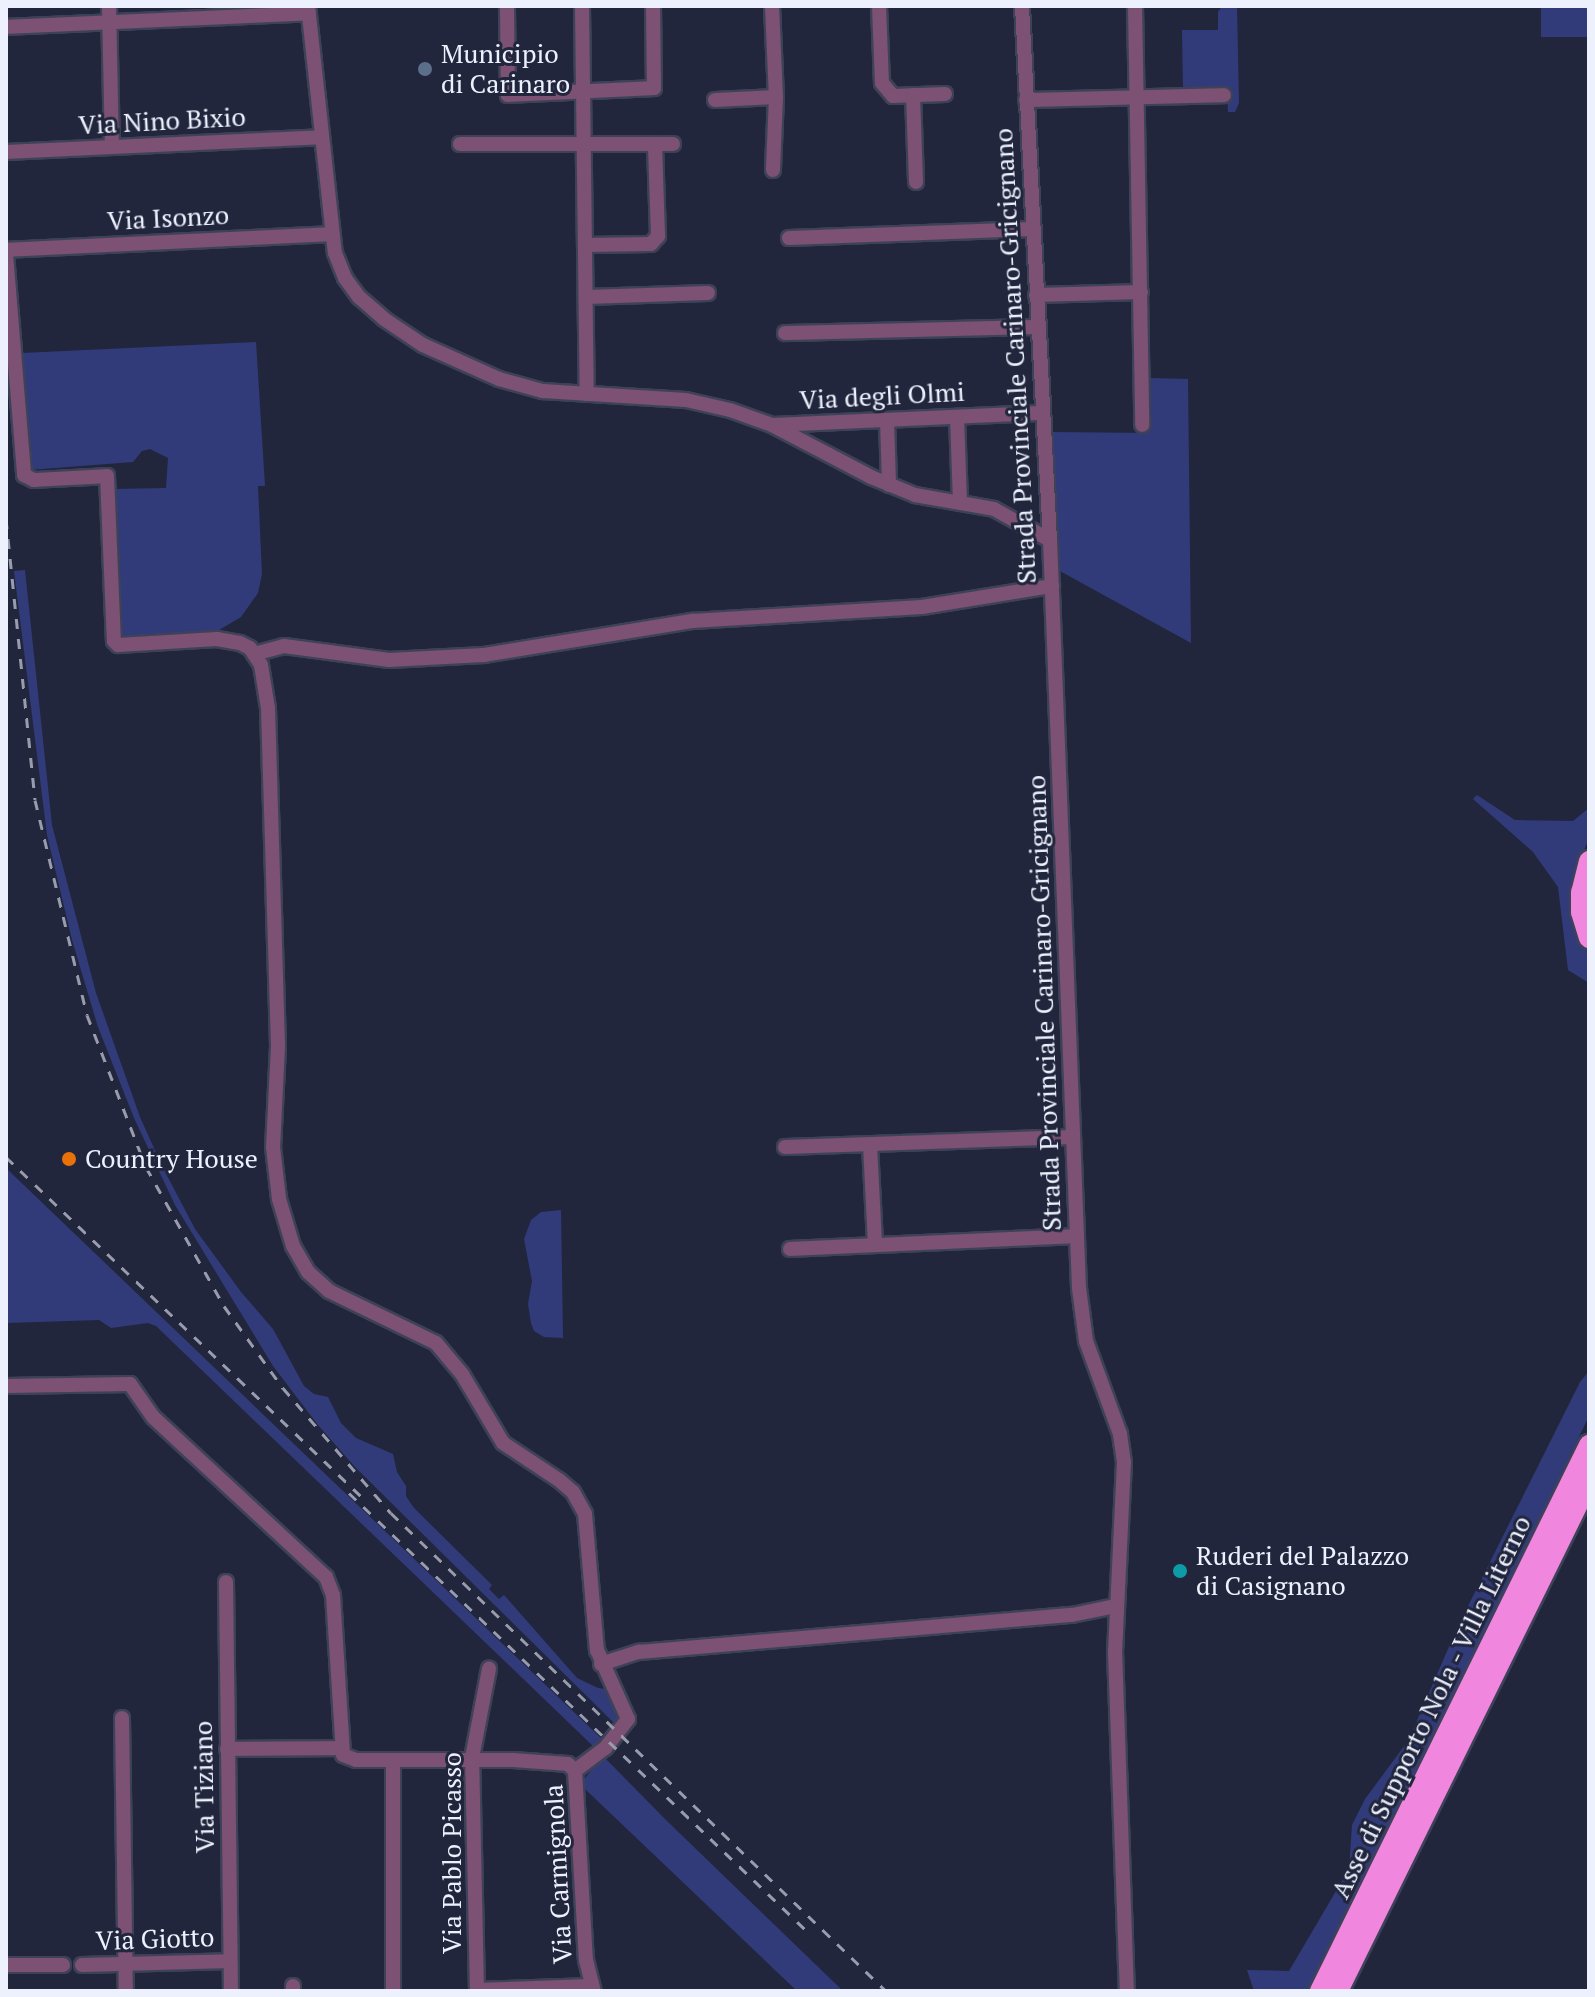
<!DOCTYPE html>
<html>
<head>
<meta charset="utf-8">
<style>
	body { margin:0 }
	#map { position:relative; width:1595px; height:1997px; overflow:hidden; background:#21263d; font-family:"PT Serif",serif }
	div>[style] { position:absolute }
	.green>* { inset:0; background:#313b7a; transform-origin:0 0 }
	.roads { filter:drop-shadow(2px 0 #3e4258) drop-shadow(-2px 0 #3e4258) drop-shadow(0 2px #3e4258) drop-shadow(0 -2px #3e4258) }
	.minor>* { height:14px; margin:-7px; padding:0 7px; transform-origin:7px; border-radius:7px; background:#7c5174 }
	.highway>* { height:20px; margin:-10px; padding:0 10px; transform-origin:10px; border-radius:10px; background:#f186df }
	.rail>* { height:3px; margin-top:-1.5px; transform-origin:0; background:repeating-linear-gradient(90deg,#989cad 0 10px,transparent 0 20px) }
	.dots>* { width:22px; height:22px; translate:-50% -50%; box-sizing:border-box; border:4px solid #21263d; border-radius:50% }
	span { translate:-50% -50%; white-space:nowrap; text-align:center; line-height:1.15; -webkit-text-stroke:6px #21263d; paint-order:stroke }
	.poi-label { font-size:26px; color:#edf1fd }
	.left { translate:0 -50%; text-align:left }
	.street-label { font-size:26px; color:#edf1fd }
	.frame { position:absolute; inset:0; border:8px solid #edf1fd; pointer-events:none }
</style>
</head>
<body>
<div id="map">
	<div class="green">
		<i style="clip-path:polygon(1222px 6px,1237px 6px,1239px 103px,1235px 112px,1228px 112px,1227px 89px,1183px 90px,1182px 30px,1218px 30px,1218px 12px)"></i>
		<i style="left:1541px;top:6px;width:48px;height:31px"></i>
		<i style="clip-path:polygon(256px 342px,265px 486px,258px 486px,262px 574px,258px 593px,241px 617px,214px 633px,119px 638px,113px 489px,166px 488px,168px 458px,150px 449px,142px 451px,133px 462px,29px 470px,22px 353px)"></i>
		<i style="clip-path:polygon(1148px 378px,1188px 379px,1191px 643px,1058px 570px,1052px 432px,1148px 433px)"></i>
		<i style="clip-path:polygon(25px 570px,52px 825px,96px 993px,140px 1117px,162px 1166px,195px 1229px,241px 1292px,273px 1329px,304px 1386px,314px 1394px,328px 1397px,341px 1423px,356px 1438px,393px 1454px,397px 1472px,406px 1486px,406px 1496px,414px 1508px,492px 1585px,489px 1589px,499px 1599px,504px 1595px,577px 1678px,598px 1688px,607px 1689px,621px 1714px,617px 1726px,355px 1467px,318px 1425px,273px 1366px,175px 1205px,134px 1118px,98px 1027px,72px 940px,47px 835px,14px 571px)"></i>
		<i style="clip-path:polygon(1477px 795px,1515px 820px,1573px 821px,1589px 808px,1589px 839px,1574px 872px,1572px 894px,1580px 936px,1589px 954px,1589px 983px,1568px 970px,1558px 887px,1533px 852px,1473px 799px)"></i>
		<i style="clip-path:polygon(6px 1168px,604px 1741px,595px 1748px,156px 1326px,148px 1323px,111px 1328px,99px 1320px,6px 1323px)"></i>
		<i style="clip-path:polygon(561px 1210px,563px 1338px,544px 1337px,534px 1331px,531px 1323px,528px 1304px,532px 1281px,524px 1239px,531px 1220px,541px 1212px)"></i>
		<i style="clip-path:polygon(1589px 1371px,1589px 1416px,1311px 1991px,1254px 1991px,1247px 1970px,1289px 1971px,1349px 1869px,1352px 1825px,1365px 1799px,1408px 1741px,1458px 1626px,1580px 1382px)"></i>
		<i style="clip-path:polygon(603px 1756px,666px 1820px,843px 1991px,797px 1991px,585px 1789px,585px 1778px)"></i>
	</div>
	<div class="roads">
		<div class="minor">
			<i style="left:109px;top:6px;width:141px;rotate:88.8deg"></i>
			<i style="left:308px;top:6px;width:248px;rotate:83.8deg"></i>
			<i style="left:335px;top:253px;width:27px;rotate:68deg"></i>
			<i style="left:345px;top:278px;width:24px;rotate:54deg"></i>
			<i style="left:359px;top:297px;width:33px;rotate:41deg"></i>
			<i style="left:384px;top:319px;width:47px;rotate:33.7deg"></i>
			<i style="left:423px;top:345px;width:83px;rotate:24.1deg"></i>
			<i style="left:499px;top:379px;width:46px;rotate:15.3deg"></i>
			<i style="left:543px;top:391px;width:143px;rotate:3.6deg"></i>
			<i style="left:686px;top:400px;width:45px;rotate:12.8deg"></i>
			<i style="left:730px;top:410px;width:45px;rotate:19.7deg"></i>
			<i style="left:772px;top:425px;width:112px;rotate:27.7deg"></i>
			<i style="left:871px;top:477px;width:48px;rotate:22.2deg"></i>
			<i style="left:915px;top:495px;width:80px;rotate:10deg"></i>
			<i style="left:994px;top:509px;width:64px;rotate:29deg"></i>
			<i style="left:507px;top:6px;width:89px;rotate:89.4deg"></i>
			<i style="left:508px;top:95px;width:146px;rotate:-2.7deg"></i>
			<i style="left:654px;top:88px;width:82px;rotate:-90.7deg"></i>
			<i style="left:582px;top:6px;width:388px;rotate:89.3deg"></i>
			<i style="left:772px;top:6px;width:91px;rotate:87.5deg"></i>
			<i style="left:776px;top:97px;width:73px;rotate:92.4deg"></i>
			<i style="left:879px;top:6px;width:77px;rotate:87.8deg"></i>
			<i style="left:882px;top:83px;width:17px;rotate:50deg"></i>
			<i style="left:893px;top:96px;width:52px;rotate:-2.2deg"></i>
			<i style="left:1022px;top:6px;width:535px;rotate:87deg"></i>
			<i style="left:1050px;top:540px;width:749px;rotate:87.78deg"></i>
			<i style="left:1079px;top:1288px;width:53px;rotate:82.5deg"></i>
			<i style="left:1086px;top:1341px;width:99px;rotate:69.9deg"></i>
			<i style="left:1120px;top:1434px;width:28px;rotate:82deg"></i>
			<i style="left:1124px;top:1462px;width:189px;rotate:92.7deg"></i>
			<i style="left:1115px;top:1651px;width:340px;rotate:88deg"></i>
			<i style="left:1135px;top:6px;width:419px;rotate:89deg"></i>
			<i style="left:6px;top:27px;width:303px;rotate:-2.6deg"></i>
			<i style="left:913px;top:95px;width:87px;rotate:88deg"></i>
			<i style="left:715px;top:100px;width:61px;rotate:-2.8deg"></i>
			<i style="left:1026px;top:100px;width:198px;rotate:-1.4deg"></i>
			<i style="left:460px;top:144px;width:213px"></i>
			<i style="left:6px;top:152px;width:315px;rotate:-2.7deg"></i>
			<i style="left:789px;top:238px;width:243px;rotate:-2.1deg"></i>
			<i style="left:585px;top:245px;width:66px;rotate:-0.9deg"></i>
			<i style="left:651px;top:244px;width:11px;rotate:-49deg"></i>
			<i style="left:658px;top:236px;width:92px;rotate:-91.9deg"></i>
			<i style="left:6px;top:250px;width:326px;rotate:-2.8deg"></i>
			<i style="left:6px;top:254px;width:222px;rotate:85.3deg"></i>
			<i style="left:24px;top:475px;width:11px;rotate:27deg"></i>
			<i style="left:34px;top:480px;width:73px;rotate:-3.1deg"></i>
			<i style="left:107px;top:476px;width:165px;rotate:87.6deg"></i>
			<i style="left:114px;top:641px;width:6px;rotate:45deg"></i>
			<i style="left:118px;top:645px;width:99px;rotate:-3.5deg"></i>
			<i style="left:217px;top:639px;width:23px;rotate:10deg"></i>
			<i style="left:240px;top:643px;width:11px;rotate:27deg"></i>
			<i style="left:250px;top:648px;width:20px;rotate:57deg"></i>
			<i style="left:261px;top:665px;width:44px;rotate:80.8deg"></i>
			<i style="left:268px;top:708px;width:338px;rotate:88.3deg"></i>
			<i style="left:278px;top:1046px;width:101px;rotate:92.8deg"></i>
			<i style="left:273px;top:1147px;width:52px;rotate:83.4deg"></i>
			<i style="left:279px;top:1199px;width:49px;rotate:73.4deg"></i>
			<i style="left:293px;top:1246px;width:30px;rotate:60deg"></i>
			<i style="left:308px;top:1272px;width:28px;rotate:42deg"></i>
			<i style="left:329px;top:1291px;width:119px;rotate:25.9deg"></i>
			<i style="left:436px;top:1343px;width:40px;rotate:50deg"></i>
			<i style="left:462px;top:1374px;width:80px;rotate:59.3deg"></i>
			<i style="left:503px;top:1443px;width:67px;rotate:33.5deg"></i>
			<i style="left:559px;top:1480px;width:18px;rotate:41deg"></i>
			<i style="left:573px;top:1492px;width:25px;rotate:61deg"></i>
			<i style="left:585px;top:1514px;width:137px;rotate:85deg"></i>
			<i style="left:597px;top:1650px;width:76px;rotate:65.8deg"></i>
			<i style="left:628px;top:1719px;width:37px;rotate:128deg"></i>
			<i style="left:605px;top:1748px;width:38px;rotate:143deg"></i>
			<i style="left:575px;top:1771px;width:189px;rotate:86.7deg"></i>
			<i style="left:586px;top:1960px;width:32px;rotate:76deg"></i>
			<i style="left:1036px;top:295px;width:105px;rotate:-1.6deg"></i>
			<i style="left:586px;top:297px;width:122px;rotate:-1.9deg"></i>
			<i style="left:785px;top:333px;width:253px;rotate:-1.4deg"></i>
			<i style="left:957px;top:417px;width:86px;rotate:88deg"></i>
			<i style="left:887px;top:420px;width:65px;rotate:88.2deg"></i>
			<i style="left:775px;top:425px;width:268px;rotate:-2.6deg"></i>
			<i style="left:254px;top:654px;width:31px;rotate:-15deg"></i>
			<i style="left:284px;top:646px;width:106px;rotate:7.6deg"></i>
			<i style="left:389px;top:660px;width:95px;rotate:-3deg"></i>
			<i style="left:484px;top:655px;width:211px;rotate:-9.3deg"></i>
			<i style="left:692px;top:621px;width:230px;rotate:-3.5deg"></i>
			<i style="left:922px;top:607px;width:132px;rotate:-9.2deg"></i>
			<i style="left:870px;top:1145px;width:100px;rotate:87.1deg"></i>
			<i style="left:785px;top:1147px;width:288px;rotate:-2deg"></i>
			<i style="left:790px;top:1249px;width:287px;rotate:-2.6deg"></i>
			<i style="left:6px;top:1386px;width:124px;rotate:-0.9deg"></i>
			<i style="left:130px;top:1384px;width:40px;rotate:55.1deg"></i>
			<i style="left:153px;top:1417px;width:236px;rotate:42.8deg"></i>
			<i style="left:326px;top:1577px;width:19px;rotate:69deg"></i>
			<i style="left:333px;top:1595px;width:160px;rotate:86.4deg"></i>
			<i style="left:343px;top:1755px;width:14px;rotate:21deg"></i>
			<i style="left:356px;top:1760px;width:157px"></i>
			<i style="left:513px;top:1760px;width:55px;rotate:4.2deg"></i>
			<i style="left:568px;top:1764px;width:10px;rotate:45deg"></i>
			<i style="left:226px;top:1582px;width:409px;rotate:89.3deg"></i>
			<i style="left:601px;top:1664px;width:40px;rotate:-18deg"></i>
			<i style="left:639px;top:1652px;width:435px;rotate:-4.9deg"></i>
			<i style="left:1072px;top:1615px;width:45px;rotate:-11.6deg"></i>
			<i style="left:122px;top:1718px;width:273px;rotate:89.2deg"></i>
			<i style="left:227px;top:1749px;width:115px;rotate:-0.5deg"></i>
			<i style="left:393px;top:1761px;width:230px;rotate:90deg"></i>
			<i style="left:6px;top:1965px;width:57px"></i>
			<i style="left:82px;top:1965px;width:148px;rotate:-1.5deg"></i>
			<i style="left:293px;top:1986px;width:5px;rotate:90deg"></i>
			<i style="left:477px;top:1990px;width:114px;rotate:-2deg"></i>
			<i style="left:477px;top:1991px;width:233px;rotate:-91.2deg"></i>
			<i style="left:472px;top:1758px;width:91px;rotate:-79.2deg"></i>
		</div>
		<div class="highway">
			<i style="left:1589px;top:861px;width:32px;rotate:104deg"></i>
			<i style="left:1581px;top:892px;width:20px;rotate:90deg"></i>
			<i style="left:1581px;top:912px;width:27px;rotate:73deg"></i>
			<i style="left:1320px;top:1991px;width:609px;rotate:-63.77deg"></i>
			<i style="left:1338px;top:1991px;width:568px;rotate:-63.75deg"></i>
		</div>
	</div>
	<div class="rail">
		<i style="left:6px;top:519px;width:282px;rotate:84.1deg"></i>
		<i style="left:35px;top:800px;width:221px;rotate:76.4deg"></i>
		<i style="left:87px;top:1015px;width:163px;rotate:68.8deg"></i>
		<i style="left:146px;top:1167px;width:159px;rotate:60.7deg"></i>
		<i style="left:224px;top:1306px;width:101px;rotate:54.3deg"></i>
		<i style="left:283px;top:1388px;width:165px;rotate:49.2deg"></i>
		<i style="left:391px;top:1513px;width:688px;rotate:44deg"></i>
		<i style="left:6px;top:1157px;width:492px;rotate:43.7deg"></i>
		<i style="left:349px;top:1493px;width:637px;rotate:43.73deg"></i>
	</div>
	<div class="dots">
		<i style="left:425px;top:69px;background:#5c6f8a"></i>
		<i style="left:69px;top:1159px;background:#e8710a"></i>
		<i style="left:1180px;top:1571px;background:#0f9aa8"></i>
	</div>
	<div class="poi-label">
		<span class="left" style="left:441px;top:69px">Municipio<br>di Carinaro</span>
		<span class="left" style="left:85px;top:1159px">Country House</span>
		<span class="left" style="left:1196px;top:1571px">Ruderi del Palazzo<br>di Casignano</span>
	</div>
	<div class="street-label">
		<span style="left:162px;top:121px;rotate:-3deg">Via Nino Bixio</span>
		<span style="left:168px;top:218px;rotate:-3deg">Via Isonzo</span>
		<span style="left:1015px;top:356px;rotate:-93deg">Strada Provinciale Carinaro-Gricignano</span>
		<span style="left:882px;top:396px;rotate:-3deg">Via degli Olmi</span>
		<span style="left:1044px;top:1003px;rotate:-92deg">Strada Provinciale Carinaro-Gricignano</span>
		<span style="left:1431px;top:1707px;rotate:-64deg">Asse di Supporto Nola - Villa Literno</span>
		<span style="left:204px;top:1787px;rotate:-91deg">Via Tiziano</span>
		<span style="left:452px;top:1853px;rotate:-90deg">Via Pablo Picasso</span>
		<span style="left:558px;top:1874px;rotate:-93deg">Via Carmignola</span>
		<span style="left:155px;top:1939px;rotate:-2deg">Via Giotto</span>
	</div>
	<div class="frame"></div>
</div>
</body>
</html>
